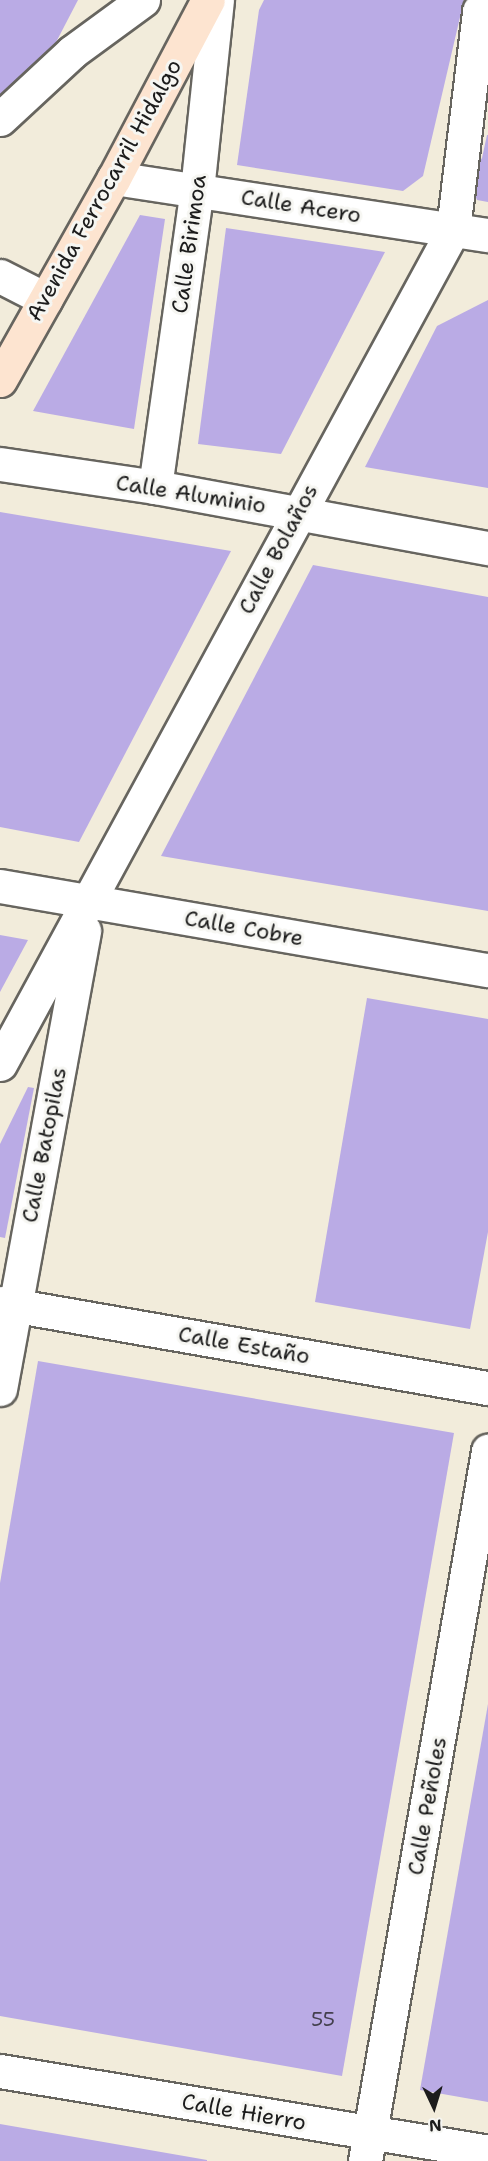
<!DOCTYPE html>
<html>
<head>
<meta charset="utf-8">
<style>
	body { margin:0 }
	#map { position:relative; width:488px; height:2161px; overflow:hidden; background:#f2ecdb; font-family:"Shantell Sans",sans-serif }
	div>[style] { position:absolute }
	.building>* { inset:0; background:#baabe5 }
	.roads { filter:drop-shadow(2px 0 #67655f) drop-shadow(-2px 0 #67655f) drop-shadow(0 2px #67655f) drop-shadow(0 -2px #67655f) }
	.minor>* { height:33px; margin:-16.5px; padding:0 16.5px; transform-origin:16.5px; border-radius:16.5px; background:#fff }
	.tertiary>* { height:33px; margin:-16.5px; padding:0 16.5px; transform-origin:16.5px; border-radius:16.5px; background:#fff }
	.secondary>* { height:33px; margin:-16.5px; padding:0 16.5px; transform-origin:16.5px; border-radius:16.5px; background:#fde4d0 }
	span { translate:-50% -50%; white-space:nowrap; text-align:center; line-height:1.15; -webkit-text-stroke:6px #f6f6f2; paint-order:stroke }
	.number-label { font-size:20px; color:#44404e }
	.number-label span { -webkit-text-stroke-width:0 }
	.street-label { font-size:22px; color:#1c1c1c }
	.north { position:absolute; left:404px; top:2077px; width:60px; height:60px; -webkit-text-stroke:4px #f6f6f2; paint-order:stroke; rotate:176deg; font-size:16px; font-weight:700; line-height:24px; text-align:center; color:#1c1c1c }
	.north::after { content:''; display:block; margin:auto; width:21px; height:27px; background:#1c1c1c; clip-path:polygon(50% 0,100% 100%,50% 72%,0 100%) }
</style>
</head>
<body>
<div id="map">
	<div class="building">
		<i style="clip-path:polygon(0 0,78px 0,53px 48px,0 101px)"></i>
		<i style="clip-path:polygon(264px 0,464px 0,423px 176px,403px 191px,237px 165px,259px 10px)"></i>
		<i style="clip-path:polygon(487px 135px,488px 135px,488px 202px,477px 200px,469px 178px,482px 158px)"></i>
		<i style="clip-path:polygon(140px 215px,165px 219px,134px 429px,33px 411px)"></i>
		<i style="clip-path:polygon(226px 228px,385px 252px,281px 454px,198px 444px)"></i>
		<i style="clip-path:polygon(488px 300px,488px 488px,365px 467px,437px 326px)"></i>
		<i style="clip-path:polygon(0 512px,231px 551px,79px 842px,0 827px)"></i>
		<i style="clip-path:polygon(313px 565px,488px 597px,488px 911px,161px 856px)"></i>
		<i style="clip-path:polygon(0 935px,28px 940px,0 992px)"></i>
		<i style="clip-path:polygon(367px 998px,488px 1019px,488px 1232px,470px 1329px,315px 1302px)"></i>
		<i style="clip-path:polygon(28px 1087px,34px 1088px,5px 1238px,0 1237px,0 1144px)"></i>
		<i style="clip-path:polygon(38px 1361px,454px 1433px,342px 2076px,0 2016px,0 1583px)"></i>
		<i style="clip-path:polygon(488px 1704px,488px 2102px,420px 2090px)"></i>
		<i style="clip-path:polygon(0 2124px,207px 2160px,207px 2161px,0 2161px)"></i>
	</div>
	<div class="roads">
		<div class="minor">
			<i style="left:0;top:119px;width:98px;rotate:-42.9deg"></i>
			<i style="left:72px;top:52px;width:88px;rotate:-36.2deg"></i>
			<i style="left:114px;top:178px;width:378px;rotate:8.7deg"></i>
			<i style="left:0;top:276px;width:51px;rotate:27.1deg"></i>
			<i style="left:0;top:464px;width:157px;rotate:8.4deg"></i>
			<i style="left:155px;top:487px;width:339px;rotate:10.4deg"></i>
			<i style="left:155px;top:487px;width:300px;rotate:-82deg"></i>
			<i style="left:197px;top:190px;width:191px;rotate:-84deg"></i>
			<i style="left:0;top:886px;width:495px;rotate:9.8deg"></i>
			<i style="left:0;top:1064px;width:949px;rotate:-61.49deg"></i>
			<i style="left:453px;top:230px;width:221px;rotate:-83.2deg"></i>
			<i style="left:0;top:1303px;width:495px;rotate:9.9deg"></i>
			<i style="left:0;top:1389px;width:466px;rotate:-79.6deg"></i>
			<i style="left:365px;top:2161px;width:721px;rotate:-80.17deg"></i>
		</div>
		<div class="tertiary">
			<i style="left:0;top:2071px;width:495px;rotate:9.4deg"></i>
		</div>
		<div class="secondary">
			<i style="left:0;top:380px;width:232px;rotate:-60.6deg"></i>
			<i style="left:114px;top:178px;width:201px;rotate:-62.2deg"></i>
		</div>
	</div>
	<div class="number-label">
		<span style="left:323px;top:2019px">55</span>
	</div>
	<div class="street-label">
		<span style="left:104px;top:190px;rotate:-61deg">Avenida Ferrocarril Hidalgo</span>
		<span style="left:301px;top:206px;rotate:9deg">Calle Acero</span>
		<span style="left:189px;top:244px;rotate:-82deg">Calle Birimoa</span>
		<span style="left:191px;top:494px;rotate:9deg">Calle Aluminio</span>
		<span style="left:278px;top:549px;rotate:-62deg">Calle Bolaños</span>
		<span style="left:244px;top:928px;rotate:10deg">Calle Cobre</span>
		<span style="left:44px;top:1145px;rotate:-79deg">Calle Batopilas</span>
		<span style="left:244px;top:1345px;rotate:10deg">Calle Estaño</span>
		<span style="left:427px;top:1806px;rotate:-80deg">Calle Peñoles</span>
		<span style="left:244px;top:2112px;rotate:10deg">Calle Hierro</span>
	</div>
	<div class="north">N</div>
</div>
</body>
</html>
